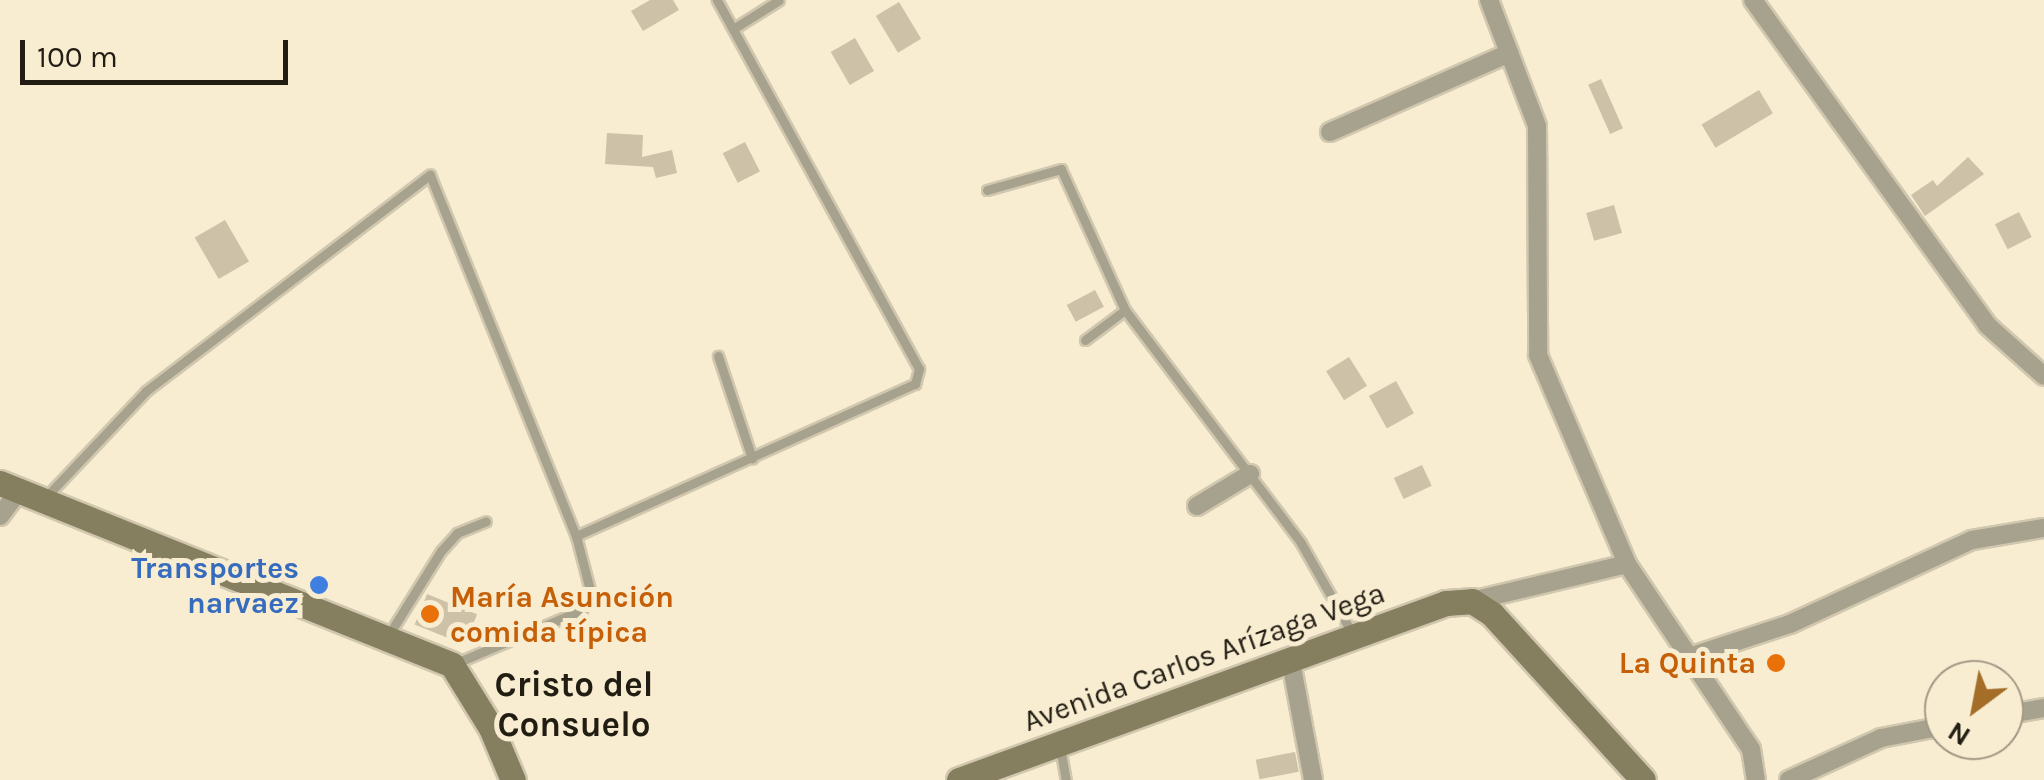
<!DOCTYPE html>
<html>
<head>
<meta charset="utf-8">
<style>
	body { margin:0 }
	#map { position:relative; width:2044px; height:780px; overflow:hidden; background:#f8ecd1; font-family:Karla,sans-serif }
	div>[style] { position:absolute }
	.building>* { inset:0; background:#cdc1a8; transform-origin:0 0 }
	.roads { filter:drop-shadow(2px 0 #d1c7af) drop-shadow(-2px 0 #d1c7af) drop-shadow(0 2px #d1c7af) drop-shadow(0 -2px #d1c7af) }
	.lane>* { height:9px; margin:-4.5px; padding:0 4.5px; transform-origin:4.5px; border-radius:4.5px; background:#a7a28d }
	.street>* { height:18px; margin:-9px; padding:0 9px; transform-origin:9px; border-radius:9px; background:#a7a28d }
	.secondary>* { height:25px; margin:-12.5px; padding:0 12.5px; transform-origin:12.5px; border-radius:12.5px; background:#857e5f }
	.dots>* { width:28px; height:28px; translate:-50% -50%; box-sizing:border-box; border:5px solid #f8ecd1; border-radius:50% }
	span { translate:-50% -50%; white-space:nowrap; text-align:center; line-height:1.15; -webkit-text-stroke:10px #f8ecd1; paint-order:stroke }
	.shop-label { font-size:30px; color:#366cbe; font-weight:700 }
	.right { translate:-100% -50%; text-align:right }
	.food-label { font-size:30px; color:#c56008; font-weight:700 }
	.left { translate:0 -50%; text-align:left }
	.street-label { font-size:30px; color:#211d13 }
	.quarter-label { font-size:35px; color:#211d13; font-weight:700 }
	.north { position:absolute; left:1924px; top:660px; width:100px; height:100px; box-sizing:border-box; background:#f8ecd1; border:2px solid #a29985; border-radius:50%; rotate:212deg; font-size:28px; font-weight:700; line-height:40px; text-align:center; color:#211d13 }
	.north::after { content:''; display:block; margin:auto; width:35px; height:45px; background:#a46e29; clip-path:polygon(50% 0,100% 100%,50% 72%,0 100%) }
	.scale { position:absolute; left:20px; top:40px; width:268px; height:45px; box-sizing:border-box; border:5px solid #211d13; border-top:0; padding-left:12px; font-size:30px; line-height:35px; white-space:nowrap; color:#211d13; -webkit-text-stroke:8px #f8ecd1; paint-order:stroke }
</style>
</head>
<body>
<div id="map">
	<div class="building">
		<i style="clip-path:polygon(650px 0,673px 0,679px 10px,643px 31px,631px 11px)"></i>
		<i style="left:899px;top:2px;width:43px;height:27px;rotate:59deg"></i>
		<i style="left:855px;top:38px;width:38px;height:28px;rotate:60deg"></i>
		<i style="left:1601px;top:79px;width:54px;height:14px;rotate:66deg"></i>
		<i style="left:1759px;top:90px;width:27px;height:67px;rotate:59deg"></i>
		<i style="clip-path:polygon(607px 133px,643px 135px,642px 157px,672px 150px,677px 173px,656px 178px,653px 167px,605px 164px)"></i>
		<i style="left:745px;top:142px;width:33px;height:25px;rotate:63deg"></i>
		<i style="clip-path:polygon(1968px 157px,1984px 174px,1925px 216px,1911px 195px,1933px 180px,1937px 186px)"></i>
		<i style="left:1614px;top:205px;width:29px;height:29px;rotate:74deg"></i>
		<i style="left:2019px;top:212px;width:28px;height:27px;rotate:63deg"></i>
		<i style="left:225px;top:220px;width:48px;height:35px;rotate:60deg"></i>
		<i style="left:1095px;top:290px;width:19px;height:32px;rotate:62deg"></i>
		<i style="left:1349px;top:357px;width:34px;height:27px;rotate:58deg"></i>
		<i style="left:1396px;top:381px;width:37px;height:31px;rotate:61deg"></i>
		<i style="left:1422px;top:465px;width:23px;height:31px;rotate:65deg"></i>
		<i style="left:427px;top:594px;width:54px;height:33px;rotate:22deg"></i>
		<i style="left:1295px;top:752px;width:20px;height:40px;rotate:79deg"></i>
	</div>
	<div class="roads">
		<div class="lane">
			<i style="left:733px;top:29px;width:54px;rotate:-32.2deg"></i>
			<i style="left:987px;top:190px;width:77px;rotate:-15.8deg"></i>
			<i style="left:1061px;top:169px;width:155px;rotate:65.6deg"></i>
			<i style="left:1085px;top:340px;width:50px;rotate:-36.9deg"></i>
			<i style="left:1125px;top:310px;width:292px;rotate:52.9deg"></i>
			<i style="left:1301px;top:543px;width:103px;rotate:60.5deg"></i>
			<i style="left:718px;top:356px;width:108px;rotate:71.6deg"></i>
			<i style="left:44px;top:499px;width:149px;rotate:-46.6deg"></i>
			<i style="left:146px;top:391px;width:357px;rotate:-37.3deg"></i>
			<i style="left:430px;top:175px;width:389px;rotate:68deg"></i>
			<i style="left:388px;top:636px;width:100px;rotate:-58.1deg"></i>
			<i style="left:441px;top:551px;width:24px;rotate:-48deg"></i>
			<i style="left:457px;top:533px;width:31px;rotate:-22deg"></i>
			<i style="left:454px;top:664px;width:139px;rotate:-22.9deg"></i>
			<i style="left:582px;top:610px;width:22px;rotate:-68deg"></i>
			<i style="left:590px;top:590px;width:56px;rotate:-104.5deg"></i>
			<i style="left:576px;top:536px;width:372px;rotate:-24.2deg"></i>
			<i style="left:915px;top:384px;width:16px;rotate:-75deg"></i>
			<i style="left:919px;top:369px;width:421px;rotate:-118.7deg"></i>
			<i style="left:1060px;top:747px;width:34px;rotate:80deg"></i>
		</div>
		<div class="street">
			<i style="left:1489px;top:0;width:135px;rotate:69.1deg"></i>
			<i style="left:1537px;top:126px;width:229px;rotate:89.7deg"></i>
			<i style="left:1538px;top:355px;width:227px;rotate:66.9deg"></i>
			<i style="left:1627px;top:564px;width:223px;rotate:56.2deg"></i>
			<i style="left:1751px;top:749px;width:31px;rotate:81deg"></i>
			<i style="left:1753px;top:0;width:400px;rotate:54.2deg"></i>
			<i style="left:1987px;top:325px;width:76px;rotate:41.8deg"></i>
			<i style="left:1330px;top:132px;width:196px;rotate:-23.8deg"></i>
			<i style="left:1197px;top:506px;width:62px;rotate:-31.1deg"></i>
			<i style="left:0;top:516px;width:30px;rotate:-53deg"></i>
			<i style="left:1472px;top:601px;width:159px;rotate:-13.4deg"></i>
			<i style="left:1689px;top:657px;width:106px;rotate:-18.1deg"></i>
			<i style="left:1790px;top:624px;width:200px;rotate:-24.8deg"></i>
			<i style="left:1972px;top:540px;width:73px;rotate:-9.5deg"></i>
			<i style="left:1291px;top:662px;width:120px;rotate:79.4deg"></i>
			<i style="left:2004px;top:715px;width:41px;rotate:-9.9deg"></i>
			<i style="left:1789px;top:780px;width:101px;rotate:-24.5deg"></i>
			<i style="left:1881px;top:738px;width:64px;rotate:-10.8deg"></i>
		</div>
		<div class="secondary">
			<i style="left:0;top:483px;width:487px;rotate:21.9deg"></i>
			<i style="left:452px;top:665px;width:74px;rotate:58.2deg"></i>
			<i style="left:491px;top:728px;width:56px;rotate:67.1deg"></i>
			<i style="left:959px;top:780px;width:518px;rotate:-19.97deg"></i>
			<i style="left:1446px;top:603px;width:26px;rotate:-4deg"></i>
			<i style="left:1472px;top:601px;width:24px;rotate:33deg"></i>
			<i style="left:1492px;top:614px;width:224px;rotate:47.7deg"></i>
		</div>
	</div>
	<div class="dots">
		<i style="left:319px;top:585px;background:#3f7fe0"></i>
		<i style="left:430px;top:614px;background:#e8710a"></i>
		<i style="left:1776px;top:663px;background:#e8710a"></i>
	</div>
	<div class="shop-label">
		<span class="right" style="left:299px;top:585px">Transportes<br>narvaez</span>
	</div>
	<div class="food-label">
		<span class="left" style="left:450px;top:614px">María Asunción<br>comida típica</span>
		<span class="right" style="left:1756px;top:663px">La Quinta</span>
	</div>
	<div class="street-label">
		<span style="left:1204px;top:657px;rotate:-20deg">Avenida Carlos Arízaga Vega</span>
	</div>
	<div class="quarter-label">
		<span style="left:574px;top:705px">Cristo del<br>Consuelo</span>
	</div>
	<div class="north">N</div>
	<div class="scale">100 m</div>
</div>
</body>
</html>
